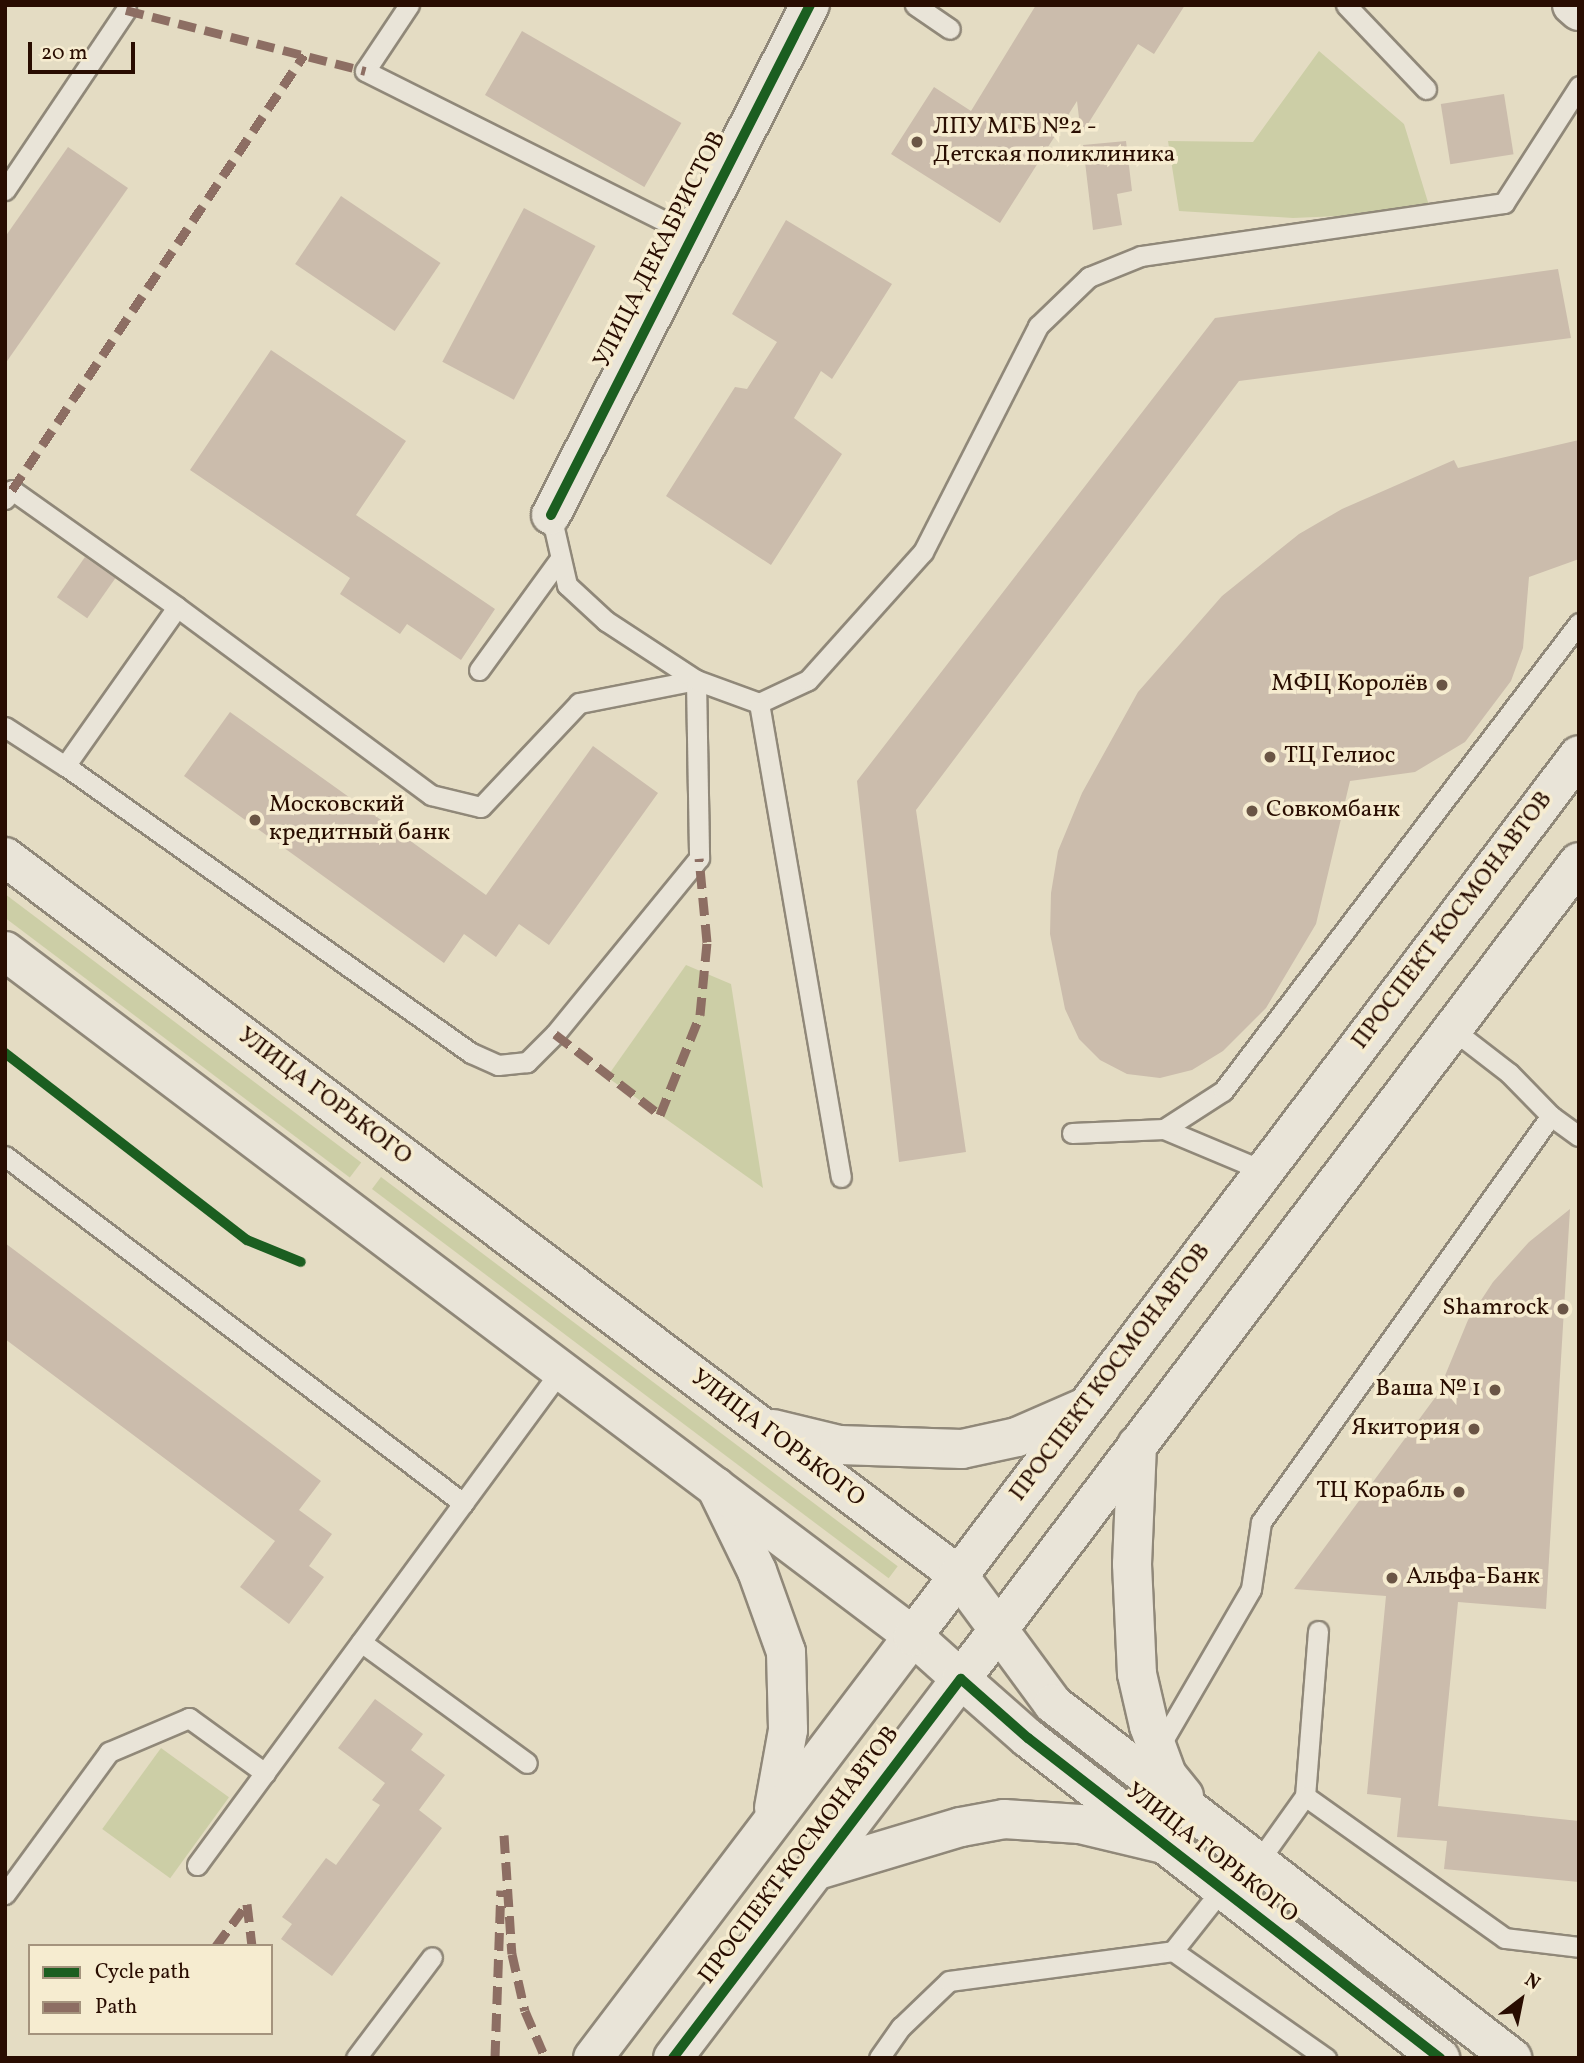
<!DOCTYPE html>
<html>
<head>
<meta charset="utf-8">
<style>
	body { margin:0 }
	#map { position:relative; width:1584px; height:2063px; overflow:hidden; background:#e4dcc3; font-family:Vollkorn,serif }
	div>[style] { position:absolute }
	.green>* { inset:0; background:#cccea6; transform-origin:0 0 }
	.building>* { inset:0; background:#cbbcac; transform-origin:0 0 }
	.roads { filter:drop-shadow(2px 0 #908879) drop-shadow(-2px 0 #908879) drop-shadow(0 2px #908879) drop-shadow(0 -2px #908879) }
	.service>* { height:19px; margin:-9.5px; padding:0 9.5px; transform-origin:9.5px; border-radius:9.5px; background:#e9e4d8 }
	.minor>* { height:38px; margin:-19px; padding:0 19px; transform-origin:19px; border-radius:19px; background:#e9e4d8 }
	.tertiary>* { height:38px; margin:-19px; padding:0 19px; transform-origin:19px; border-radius:19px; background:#e9e4d8 }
	.secondary>* { height:38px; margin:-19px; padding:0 19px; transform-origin:19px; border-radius:19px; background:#e9e4d8 }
	.quiet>* { height:9px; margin-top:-4.5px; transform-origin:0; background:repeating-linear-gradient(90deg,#8d6e63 0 18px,transparent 0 27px) }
	.cycleway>* { height:10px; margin:-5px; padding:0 5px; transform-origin:5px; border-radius:5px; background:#1b5e20 }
	.dots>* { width:19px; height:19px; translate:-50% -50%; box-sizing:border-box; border:4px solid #f6ecd0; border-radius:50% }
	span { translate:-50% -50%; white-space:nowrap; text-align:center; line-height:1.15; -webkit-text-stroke:7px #f6ecd0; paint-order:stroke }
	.poi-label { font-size:24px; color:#290d01 }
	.left { translate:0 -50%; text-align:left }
	.right { translate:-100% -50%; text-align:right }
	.street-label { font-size:24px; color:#290d01 }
	.frame { position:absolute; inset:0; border:7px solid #290d01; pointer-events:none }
	.legend { position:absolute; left:28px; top:1944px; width:245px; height:91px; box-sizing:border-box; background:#f6ecd0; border:2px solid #a4937d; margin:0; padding:9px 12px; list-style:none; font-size:21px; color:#290d01 }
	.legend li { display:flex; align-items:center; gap:14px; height:35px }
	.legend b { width:35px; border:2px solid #a4937d }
	.north { position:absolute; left:1486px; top:1965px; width:70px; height:70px; -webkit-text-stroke:5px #f6ecd0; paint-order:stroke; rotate:32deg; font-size:19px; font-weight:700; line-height:28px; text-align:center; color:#290d01 }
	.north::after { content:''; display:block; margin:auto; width:24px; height:32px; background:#290d01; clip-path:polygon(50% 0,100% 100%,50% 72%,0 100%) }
	.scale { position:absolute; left:28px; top:42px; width:107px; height:32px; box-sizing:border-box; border:4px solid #290d01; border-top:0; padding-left:9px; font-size:21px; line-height:24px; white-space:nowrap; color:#290d01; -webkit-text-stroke:5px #f6ecd0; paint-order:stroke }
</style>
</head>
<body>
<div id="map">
	<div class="green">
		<i style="clip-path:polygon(1319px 51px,1404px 124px,1431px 212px,1293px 218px,1179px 211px,1168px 141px,1253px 142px)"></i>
		<i style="left:5px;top:894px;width:446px;height:19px;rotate:37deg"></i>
		<i style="clip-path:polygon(686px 965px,731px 984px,763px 1188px,607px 1077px)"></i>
		<i style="left:381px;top:1177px;width:647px;height:15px;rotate:37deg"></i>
		<i style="left:161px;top:1748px;width:84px;height:100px;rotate:36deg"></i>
	</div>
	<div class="building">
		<i style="clip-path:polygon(1036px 5px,1185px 5px,1154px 54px,1138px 44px,1081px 135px,1077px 101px,1000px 223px,891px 154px,934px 87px,971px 111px)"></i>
		<i style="left:522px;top:31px;width:184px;height:74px;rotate:30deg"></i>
		<i style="left:1504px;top:94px;width:61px;height:64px;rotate:81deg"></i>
		<i style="clip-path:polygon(1126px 141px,1132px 191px,1117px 194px,1122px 225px,1093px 230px,1083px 145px)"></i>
		<i style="clip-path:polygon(68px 147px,128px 188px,5px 364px,5px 237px)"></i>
		<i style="left:341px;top:196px;width:120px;height:82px;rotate:34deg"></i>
		<i style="left:524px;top:208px;width:81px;height:174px;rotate:28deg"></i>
		<i style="clip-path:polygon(786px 220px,892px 284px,832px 379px,821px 371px,794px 418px,842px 454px,771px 565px,666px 496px,735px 387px,747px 389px,777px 342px,732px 314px)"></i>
		<i style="clip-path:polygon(1558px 269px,1571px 338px,1239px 381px,916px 810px,966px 1152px,899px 1162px,857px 781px,1215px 318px)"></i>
		<i style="clip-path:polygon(271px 350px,406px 441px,356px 515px,495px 609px,461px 660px,407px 624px,400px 634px,340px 594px,350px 578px,190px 470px)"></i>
		<i style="clip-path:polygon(1579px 440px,1579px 559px,1529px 577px,1523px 648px,1511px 681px,1465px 742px,1415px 772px,1350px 781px,1316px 924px,1266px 1008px,1223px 1051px,1192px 1070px,1160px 1078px,1127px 1074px,1100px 1060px,1079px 1039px,1065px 1009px,1050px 934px,1051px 893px,1058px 851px,1082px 793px,1138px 692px,1222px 596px,1299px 534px,1342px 509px,1454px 460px,1458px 468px)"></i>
		<i style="left:85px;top:557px;width:37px;height:49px;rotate:35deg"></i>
		<i style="clip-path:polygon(230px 712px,486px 895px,593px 746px,658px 793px,549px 945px,519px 924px,496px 957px,464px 934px,444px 963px,184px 776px)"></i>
		<i style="clip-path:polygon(1570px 1209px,1546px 1609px,1458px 1602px,1438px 1806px,1579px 1821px,1579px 1882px,1444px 1869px,1447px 1841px,1397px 1837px,1401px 1798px,1367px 1794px,1386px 1596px,1294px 1589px,1437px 1395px,1468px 1320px,1493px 1282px,1529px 1242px)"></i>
		<i style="clip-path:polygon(5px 1243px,321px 1481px,299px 1510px,332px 1534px,309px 1566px,324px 1577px,289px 1624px,240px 1587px,275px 1541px,5px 1339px)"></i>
		<i style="clip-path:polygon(375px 1699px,423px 1734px,411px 1750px,445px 1775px,419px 1810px,442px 1828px,332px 1976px,281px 1939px,292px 1924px,282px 1917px,326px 1858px,336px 1865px,380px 1805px,372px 1800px,385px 1783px,338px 1748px)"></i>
	</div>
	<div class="roads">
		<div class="service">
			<i style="left:409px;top:5px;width:79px;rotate:123.7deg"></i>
			<i style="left:365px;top:71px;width:366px;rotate:26.6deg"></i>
			<i style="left:915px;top:5px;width:42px;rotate:34.4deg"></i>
			<i style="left:1346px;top:5px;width:116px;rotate:46.4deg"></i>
			<i style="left:5px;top:190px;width:217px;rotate:-56.1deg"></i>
			<i style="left:5px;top:499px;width:11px;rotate:-52deg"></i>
			<i style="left:12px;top:490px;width:202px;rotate:35.3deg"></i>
			<i style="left:177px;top:607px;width:316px;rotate:36.5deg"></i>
			<i style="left:431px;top:795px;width:51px;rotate:13.5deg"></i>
			<i style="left:481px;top:807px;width:143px;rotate:-46.7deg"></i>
			<i style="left:579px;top:703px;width:119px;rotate:-11.1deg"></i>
			<i style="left:696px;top:680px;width:178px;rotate:89deg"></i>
			<i style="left:699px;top:858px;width:227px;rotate:129.3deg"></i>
			<i style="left:555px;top:1034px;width:40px;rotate:135deg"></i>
			<i style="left:527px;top:1062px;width:29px;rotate:174deg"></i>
			<i style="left:498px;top:1065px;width:30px;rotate:-156deg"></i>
			<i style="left:471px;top:1053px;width:497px;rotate:-144.7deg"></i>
			<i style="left:65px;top:766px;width:194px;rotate:-54.8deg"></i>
			<i style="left:551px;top:515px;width:72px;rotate:77.1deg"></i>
			<i style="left:567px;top:585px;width:53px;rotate:42.7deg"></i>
			<i style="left:606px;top:621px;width:108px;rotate:33.2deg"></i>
			<i style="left:696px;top:680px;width:67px;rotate:20.1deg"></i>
			<i style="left:759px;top:703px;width:54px;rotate:-25.1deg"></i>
			<i style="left:808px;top:680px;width:172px;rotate:-48.1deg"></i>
			<i style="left:923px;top:552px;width:254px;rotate:-63deg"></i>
			<i style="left:1038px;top:326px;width:71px;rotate:-43.9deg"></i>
			<i style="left:1089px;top:277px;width:56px;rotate:-22deg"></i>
			<i style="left:1141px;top:256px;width:367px;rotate:-8.3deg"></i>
			<i style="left:1504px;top:203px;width:139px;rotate:-57.3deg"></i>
			<i style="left:479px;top:670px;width:136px;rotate:-54deg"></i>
			<i style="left:759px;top:703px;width:481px;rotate:80.2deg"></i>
			<i style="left:5px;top:727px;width:72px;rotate:33deg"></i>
			<i style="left:1452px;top:1029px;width:72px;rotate:37.7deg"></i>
			<i style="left:1509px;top:1073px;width:60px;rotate:45.7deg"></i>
			<i style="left:1551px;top:1116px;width:34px;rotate:36deg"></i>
			<i style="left:1164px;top:1129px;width:108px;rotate:22.8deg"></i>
			<i style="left:1072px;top:1133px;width:92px;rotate:-2.5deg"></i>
			<i style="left:1164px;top:1129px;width:70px;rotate:-32.8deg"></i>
			<i style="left:1223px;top:1091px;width:588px;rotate:-52.74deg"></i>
			<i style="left:5px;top:1156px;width:575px;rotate:37.15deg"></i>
			<i style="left:1318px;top:1631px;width:166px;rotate:94.5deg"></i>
			<i style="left:1305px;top:1796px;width:245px;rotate:35.4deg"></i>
			<i style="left:1505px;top:1938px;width:75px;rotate:6.9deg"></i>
			<i style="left:361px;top:1642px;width:205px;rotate:36.1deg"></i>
			<i style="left:1158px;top:1749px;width:185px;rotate:-59.8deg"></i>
			<i style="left:1251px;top:1589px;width:68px;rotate:-81.5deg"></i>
			<i style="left:1261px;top:1522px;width:499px;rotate:-54.5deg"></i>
			<i style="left:1258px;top:1862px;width:81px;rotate:-54.5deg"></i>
			<i style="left:197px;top:1865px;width:614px;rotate:-53.67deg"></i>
			<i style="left:5px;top:1894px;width:176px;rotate:-53.8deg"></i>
			<i style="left:109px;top:1752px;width:87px;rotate:-23deg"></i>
			<i style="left:189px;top:1718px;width:94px;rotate:35.9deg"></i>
			<i style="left:1173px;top:1951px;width:187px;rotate:35deg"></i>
			<i style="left:356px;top:2058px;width:126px;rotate:-53deg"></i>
			<i style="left:879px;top:2058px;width:38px;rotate:-55deg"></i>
			<i style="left:901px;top:2027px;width:66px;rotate:-43.8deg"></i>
			<i style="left:949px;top:1981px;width:226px;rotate:-7.6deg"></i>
			<i style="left:1173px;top:1951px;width:79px;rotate:-51.7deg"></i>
		</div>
		<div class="minor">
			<i style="left:551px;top:515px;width:572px;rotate:-63.08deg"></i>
			<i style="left:1137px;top:1445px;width:119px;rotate:92.4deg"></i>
			<i style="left:1132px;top:1564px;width:110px;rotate:87.4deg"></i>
			<i style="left:1137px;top:1674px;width:53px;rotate:77deg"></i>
			<i style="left:1149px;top:1726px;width:52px;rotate:69.8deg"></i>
			<i style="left:1167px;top:1775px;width:27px;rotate:51deg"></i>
			<i style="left:998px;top:1629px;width:93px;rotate:53.7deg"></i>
			<i style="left:1053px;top:1704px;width:580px;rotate:37.64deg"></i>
			<i style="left:961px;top:1679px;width:89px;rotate:41.4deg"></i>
			<i style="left:1028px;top:1738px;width:522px;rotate:37.84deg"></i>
		</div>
		<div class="tertiary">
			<i style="left:1572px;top:5px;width:9px;rotate:41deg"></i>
			<i style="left:716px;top:1487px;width:93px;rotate:64deg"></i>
			<i style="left:757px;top:1571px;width:86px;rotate:70.3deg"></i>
			<i style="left:786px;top:1652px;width:78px;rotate:88.5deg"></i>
			<i style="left:788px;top:1730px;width:79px;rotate:100.2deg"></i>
			<i style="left:814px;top:1871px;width:153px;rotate:-16.7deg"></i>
			<i style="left:961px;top:1827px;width:44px;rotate:-10.5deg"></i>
			<i style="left:1004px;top:1819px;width:76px;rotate:3.8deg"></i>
			<i style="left:1080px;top:1824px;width:86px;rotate:13.4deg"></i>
			<i style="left:593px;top:2058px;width:530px;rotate:-52.83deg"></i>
			<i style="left:673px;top:2058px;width:476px;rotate:-52.8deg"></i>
		</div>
		<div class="secondary">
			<i style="left:5px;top:857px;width:1193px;rotate:36.99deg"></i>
			<i style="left:958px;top:1575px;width:67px;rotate:53.5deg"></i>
			<i style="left:5px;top:951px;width:1137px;rotate:37.03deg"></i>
			<i style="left:913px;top:1636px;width:64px;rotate:41.9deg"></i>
			<i style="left:961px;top:1679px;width:1024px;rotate:-52.9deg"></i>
			<i style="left:773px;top:1429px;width:68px;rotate:13.6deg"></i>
			<i style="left:839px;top:1445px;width:123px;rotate:1.9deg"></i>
			<i style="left:962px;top:1449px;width:56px;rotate:-12.3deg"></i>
			<i style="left:1017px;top:1437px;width:70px;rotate:-23.6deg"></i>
			<i style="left:913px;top:1636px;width:1104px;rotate:-52.91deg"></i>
		</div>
	</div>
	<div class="quiet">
		<i style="left:126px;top:10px;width:247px;rotate:14.3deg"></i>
		<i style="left:12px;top:490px;width:524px;rotate:-56.13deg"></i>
		<i style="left:555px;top:1034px;width:133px;rotate:37.6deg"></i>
		<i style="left:660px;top:1115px;width:108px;rotate:-68.2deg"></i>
		<i style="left:700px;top:1015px;width:73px;rotate:-84.5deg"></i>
		<i style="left:707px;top:942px;width:84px;rotate:-95.4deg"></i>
		<i style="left:504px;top:1835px;width:119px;rotate:86.2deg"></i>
		<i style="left:512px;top:1954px;width:58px;rotate:77.2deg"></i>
		<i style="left:525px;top:2011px;width:48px;rotate:66.6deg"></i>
		<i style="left:216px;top:1946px;width:52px;rotate:-53.6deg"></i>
		<i style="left:247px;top:1904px;width:42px;rotate:83.2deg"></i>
		<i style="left:495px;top:2058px;width:168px;rotate:-88deg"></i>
	</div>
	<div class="cycleway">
		<i style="left:551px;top:515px;width:572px;rotate:-63.08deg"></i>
		<i style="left:5px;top:1053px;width:306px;rotate:37.7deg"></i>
		<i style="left:247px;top:1240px;width:58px;rotate:22.2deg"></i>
		<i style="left:673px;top:2058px;width:476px;rotate:-52.8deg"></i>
		<i style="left:961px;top:1679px;width:89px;rotate:41.4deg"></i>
		<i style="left:1028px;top:1738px;width:522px;rotate:37.84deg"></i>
	</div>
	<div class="dots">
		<i style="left:917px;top:142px;background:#6a5545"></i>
		<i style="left:1442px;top:685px;background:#6a5545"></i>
		<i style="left:1270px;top:757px;background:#6a5545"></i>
		<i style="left:1252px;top:811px;background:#6a5545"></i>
		<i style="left:255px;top:820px;background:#6a5545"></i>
		<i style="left:1563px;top:1309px;background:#6a5545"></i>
		<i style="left:1495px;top:1390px;background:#6a5545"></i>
		<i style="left:1474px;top:1429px;background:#6a5545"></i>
		<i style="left:1459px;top:1492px;background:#6a5545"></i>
		<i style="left:1392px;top:1578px;background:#6a5545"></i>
	</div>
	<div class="poi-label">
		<span class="left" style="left:933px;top:142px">ЛПУ МГБ №2 -<br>Детская поликлиника</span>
		<span class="right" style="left:1428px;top:685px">МФЦ Королёв</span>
		<span class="left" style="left:1284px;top:757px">ТЦ Гелиос</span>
		<span class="left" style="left:269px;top:820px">Московский<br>кредитный банк</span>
		<span class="left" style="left:1266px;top:811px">Совкомбанк</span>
		<span class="right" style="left:1549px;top:1309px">Shamrock</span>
		<span class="right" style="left:1481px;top:1390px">Ваша № 1</span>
		<span class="right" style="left:1460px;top:1429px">Якитория</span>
		<span class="right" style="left:1445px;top:1492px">ТЦ Корабль</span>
		<span class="left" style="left:1406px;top:1578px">Альфа-Банк</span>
	</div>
	<div class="street-label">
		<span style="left:661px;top:250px;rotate:-63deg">УЛИЦА ДЕКАБРИСТОВ</span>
		<span style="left:1453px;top:921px;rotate:-53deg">ПРОСПЕКТ КОСМОНАВТОВ</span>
		<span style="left:324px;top:1097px;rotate:37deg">УЛИЦА ГОРЬКОГО</span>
		<span style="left:1111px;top:1373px;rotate:-53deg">ПРОСПЕКТ КОСМОНАВТОВ</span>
		<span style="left:777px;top:1439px;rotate:37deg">УЛИЦА ГОРЬКОГО</span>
		<span style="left:1211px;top:1854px;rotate:38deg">УЛИЦА ГОРЬКОГО</span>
		<span style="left:800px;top:1856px;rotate:-53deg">ПРОСПЕКТ КОСМОНАВТОВ</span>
	</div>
	<div class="frame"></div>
	<ul class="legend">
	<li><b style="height:9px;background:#1b5e20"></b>Cycle path</li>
	<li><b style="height:9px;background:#8d6e63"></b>Path</li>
	</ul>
	<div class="north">N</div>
	<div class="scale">20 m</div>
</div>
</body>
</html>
